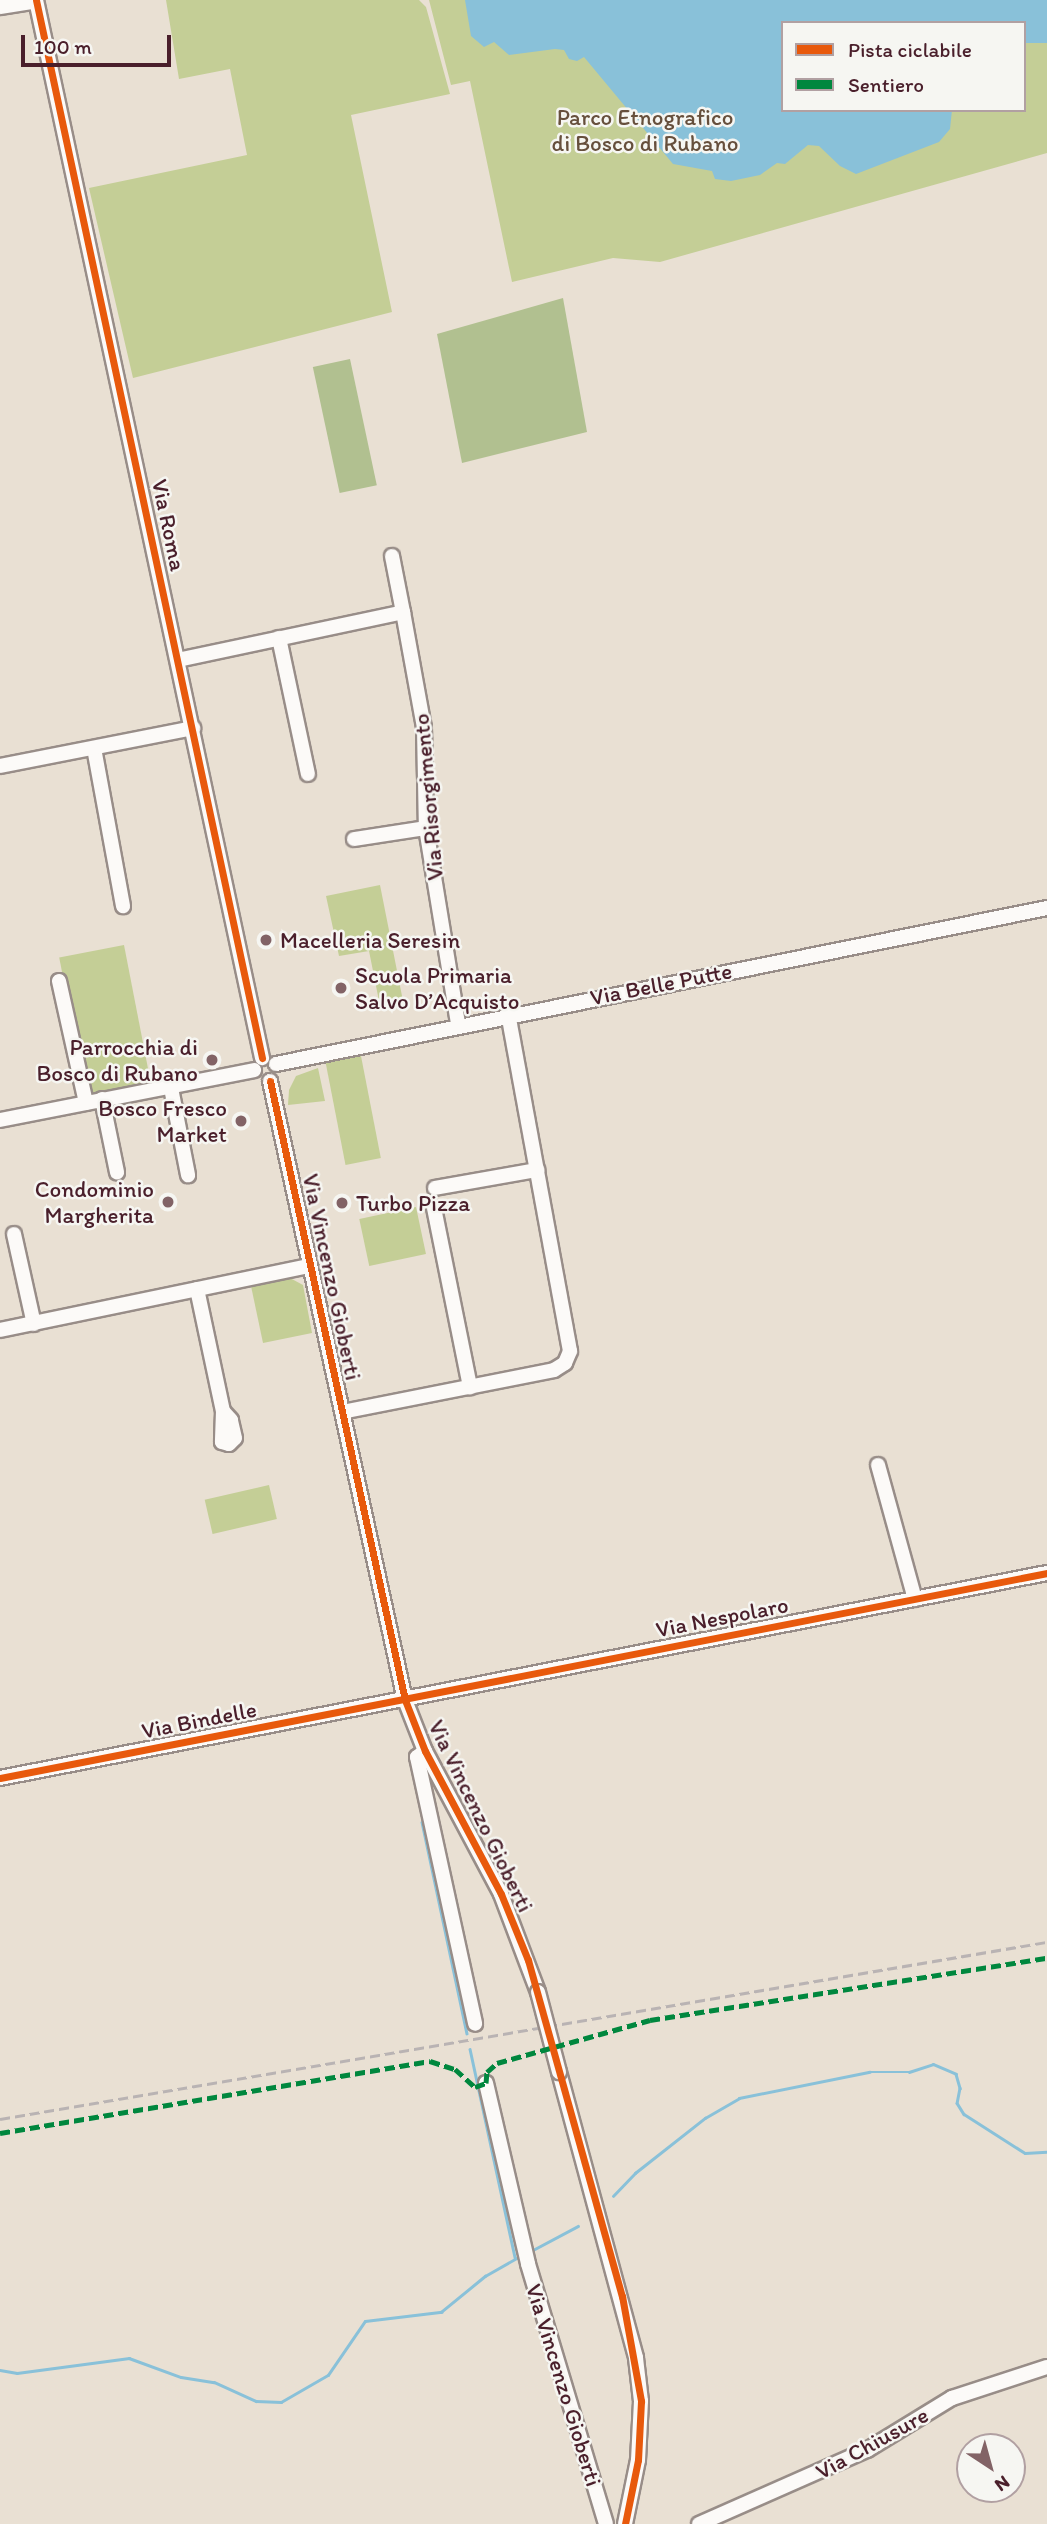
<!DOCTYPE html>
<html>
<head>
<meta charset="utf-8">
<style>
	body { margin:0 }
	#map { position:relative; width:1047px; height:2524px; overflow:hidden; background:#e9e0d3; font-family:Itim,sans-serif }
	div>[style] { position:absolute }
	.green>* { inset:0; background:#c4ce96; transform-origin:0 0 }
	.forest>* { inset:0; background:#b1c090; transform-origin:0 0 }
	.water>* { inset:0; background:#89c1d9 }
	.stream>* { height:2.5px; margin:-1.25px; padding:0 1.25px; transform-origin:1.25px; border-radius:1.25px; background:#89c1d9 }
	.roads { filter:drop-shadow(2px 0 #988d88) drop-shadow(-2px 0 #988d88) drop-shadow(0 2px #988d88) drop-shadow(0 -2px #988d88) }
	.minor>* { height:14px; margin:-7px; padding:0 7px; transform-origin:7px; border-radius:7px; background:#fcfaf8 }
	.rail>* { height:2.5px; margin-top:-1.25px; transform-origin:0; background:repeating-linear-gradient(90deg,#b9b3b3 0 10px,transparent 0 15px) }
	.bridges { filter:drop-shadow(2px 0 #988d88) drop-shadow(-2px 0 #988d88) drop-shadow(0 2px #988d88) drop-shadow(0 -2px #988d88) }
	.minor-bridge>* { height:14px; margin:-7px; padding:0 7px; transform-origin:7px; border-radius:7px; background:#fcfaf8 }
	.quiet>* { height:5px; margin-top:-2.5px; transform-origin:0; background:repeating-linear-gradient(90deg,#00873e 0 10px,transparent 0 15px) }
	.cycleway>* { height:7px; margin:-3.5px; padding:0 3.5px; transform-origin:3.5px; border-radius:3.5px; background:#e8590c }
	.dots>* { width:19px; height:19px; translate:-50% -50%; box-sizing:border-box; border:4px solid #f6f6f2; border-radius:50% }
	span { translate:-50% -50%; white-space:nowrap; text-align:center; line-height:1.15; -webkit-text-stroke:5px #f6f6f2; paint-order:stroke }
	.park-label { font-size:23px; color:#664f3c }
	.street-label { font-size:23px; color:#4a1f2b }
	.poi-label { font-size:23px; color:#4a1f2b }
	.left { translate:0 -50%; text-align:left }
	.right { translate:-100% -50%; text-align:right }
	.legend { position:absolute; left:781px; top:21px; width:245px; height:91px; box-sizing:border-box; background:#f6f6f2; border:2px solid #b1a0a2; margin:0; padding:9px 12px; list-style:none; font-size:21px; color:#4a1f2b }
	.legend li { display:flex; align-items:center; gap:14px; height:35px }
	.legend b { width:35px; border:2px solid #b1a0a2 }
	.north { position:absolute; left:956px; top:2433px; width:70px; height:70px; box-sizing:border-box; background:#f6f6f2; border:2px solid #b1a0a2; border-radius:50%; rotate:144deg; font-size:19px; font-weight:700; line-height:28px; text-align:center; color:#4a1f2b }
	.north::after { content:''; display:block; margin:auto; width:24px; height:32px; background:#826366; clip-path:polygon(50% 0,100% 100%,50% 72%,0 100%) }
	.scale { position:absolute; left:21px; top:35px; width:150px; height:32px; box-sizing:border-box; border:4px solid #4a1f2b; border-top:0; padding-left:9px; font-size:21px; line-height:24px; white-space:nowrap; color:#4a1f2b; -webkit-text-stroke:5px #f6f6f2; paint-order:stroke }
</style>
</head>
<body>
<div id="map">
	<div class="green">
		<i style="clip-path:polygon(166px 0,419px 0,426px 7px,450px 94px,351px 115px,392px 312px,133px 378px,89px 188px,247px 155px,230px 69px,179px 79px)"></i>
		<i style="clip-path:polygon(evenodd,429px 0,1047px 0,1047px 153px,660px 262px,613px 258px,512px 282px,470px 81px,451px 85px,429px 0,783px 23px,1024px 23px,1024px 110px,783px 110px,783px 23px)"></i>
		<i style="clip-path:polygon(380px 885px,403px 1001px,380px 1006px,369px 951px,339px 956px,326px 896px)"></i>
		<i style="left:124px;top:945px;width:140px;height:66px;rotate:79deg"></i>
		<i style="left:361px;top:1056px;width:104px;height:36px;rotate:79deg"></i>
		<i style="clip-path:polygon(318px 1068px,325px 1101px,288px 1105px,289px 1090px,296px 1076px)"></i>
		<i style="left:416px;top:1207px;width:48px;height:58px;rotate:78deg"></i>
		<i style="clip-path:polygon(290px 1278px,303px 1285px,312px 1333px,263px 1343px,251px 1286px)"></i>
		<i style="left:269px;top:1485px;width:35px;height:66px;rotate:77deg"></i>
	</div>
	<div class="forest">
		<i style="clip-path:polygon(563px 298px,587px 432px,462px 463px,437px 334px)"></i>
		<i style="left:350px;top:359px;width:129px;height:38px;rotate:78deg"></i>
	</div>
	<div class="water">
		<i style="clip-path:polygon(465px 0,1047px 0,1047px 43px,1024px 43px,1024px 23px,783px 23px,783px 110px,952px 110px,950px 129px,939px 142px,856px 174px,840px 166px,819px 146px,808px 145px,785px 164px,777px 163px,760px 175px,731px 181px,715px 179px,712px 171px,673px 164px,584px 57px,577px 61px,569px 59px,564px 50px,555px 49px,509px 55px,494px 42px,484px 47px,471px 36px)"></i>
	</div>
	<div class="stream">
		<i style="left:422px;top:1822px;width:216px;rotate:78deg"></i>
		<i style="left:470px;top:2049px;width:213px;rotate:77.8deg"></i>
		<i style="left:613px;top:2196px;width:32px;rotate:-46deg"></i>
		<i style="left:635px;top:2173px;width:89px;rotate:-38.2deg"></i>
		<i style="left:705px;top:2118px;width:39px;rotate:-30deg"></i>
		<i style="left:739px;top:2098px;width:133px;rotate:-11.3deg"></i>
		<i style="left:869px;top:2072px;width:40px"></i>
		<i style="left:909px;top:2072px;width:25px;rotate:-18deg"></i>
		<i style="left:933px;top:2064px;width:25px;rotate:23deg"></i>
		<i style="left:956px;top:2074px;width:15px;rotate:74deg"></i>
		<i style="left:960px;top:2088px;width:15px;rotate:101deg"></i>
		<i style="left:957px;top:2103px;width:13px;rotate:58deg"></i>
		<i style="left:964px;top:2114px;width:72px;rotate:32.6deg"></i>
		<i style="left:1025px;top:2153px;width:22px;rotate:-3deg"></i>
		<i style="left:531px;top:2251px;width:53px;rotate:-28deg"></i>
		<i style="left:0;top:2370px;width:17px;rotate:10deg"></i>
		<i style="left:17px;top:2373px;width:113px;rotate:-7.6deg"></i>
		<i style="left:129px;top:2358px;width:55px;rotate:20.1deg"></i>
		<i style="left:181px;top:2377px;width:33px;rotate:9deg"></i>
		<i style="left:214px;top:2382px;width:46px;rotate:24.3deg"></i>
		<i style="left:256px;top:2401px;width:25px;rotate:2deg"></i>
		<i style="left:281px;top:2402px;width:54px;rotate:-29.9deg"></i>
		<i style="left:328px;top:2375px;width:65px;rotate:-55.6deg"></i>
		<i style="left:365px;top:2321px;width:77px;rotate:-6.8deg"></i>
		<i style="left:441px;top:2312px;width:57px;rotate:-39.3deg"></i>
		<i style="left:485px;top:2276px;width:43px;rotate:-29.6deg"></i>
	</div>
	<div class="roads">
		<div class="minor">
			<i style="left:36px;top:0;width:1082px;rotate:77.94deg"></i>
			<i style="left:0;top:7px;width:36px;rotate:-9deg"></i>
			<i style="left:392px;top:556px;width:57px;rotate:78.9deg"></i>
			<i style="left:279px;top:638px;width:139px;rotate:78deg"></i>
			<i style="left:178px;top:660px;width:230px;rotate:-12deg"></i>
			<i style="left:403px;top:612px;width:118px;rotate:79.7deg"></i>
			<i style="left:424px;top:728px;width:100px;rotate:88.9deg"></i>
			<i style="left:426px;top:828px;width:198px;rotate:80.7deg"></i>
			<i style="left:94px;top:748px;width:161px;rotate:79.6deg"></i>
			<i style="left:0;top:766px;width:197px;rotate:-11.1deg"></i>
			<i style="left:354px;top:839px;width:73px;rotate:-8.7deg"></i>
			<i style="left:59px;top:981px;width:125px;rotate:77.5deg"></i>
			<i style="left:276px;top:1064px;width:787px;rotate:-11.44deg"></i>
			<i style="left:270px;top:1081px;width:634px;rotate:77.7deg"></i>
			<i style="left:405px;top:1700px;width:55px;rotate:68.6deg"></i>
			<i style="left:425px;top:1751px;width:162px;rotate:62deg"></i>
			<i style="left:501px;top:1894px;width:105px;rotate:69.3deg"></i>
			<i style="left:171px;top:1088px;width:89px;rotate:78.9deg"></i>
			<i style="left:102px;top:1099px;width:75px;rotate:78.4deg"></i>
			<i style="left:0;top:1120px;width:259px;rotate:-11.1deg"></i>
			<i style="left:435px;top:1188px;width:104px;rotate:-10deg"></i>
			<i style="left:434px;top:1208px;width:183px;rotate:78.6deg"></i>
			<i style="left:14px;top:1234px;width:92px;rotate:77.5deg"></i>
			<i style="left:197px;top:1289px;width:125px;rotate:78deg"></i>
			<i style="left:223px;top:1411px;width:31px;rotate:92deg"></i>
			<i style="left:222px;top:1442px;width:7px;rotate:16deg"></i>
			<i style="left:229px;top:1444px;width:8px;rotate:-45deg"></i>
			<i style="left:235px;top:1438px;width:18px;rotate:-103deg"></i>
			<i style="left:231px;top:1420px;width:12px;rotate:-132deg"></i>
			<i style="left:0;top:1330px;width:315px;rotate:-11.7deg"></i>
			<i style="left:342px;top:1412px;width:216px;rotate:-11.2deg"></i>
			<i style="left:554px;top:1370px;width:13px;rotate:-32deg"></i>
			<i style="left:565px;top:1363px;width:13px;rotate:-67deg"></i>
			<i style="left:570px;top:1351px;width:343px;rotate:-100.4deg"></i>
			<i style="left:878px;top:1465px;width:139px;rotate:74.6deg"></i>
			<i style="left:425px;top:1751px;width:10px;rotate:143deg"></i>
			<i style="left:417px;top:1757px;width:273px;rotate:77.7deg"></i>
			<i style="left:0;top:1778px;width:1067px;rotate:-11.08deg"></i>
			<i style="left:559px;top:2072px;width:296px;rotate:74.9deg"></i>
			<i style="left:636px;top:2358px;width:43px;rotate:83.4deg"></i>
			<i style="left:641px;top:2401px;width:59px;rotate:92.9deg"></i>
			<i style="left:638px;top:2460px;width:65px;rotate:101.5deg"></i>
			<i style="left:486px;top:2083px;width:186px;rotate:76.9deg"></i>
			<i style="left:528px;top:2264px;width:271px;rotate:73.3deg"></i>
			<i style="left:699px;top:2524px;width:184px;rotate:-23.8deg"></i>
			<i style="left:867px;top:2450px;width:100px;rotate:-31.5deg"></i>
			<i style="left:952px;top:2398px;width:100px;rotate:-18.1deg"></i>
		</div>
	</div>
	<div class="rail">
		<i style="left:0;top:2119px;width:1062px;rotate:-9.6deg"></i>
	</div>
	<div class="bridges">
		<div class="minor-bridge">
			<i style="left:538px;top:1992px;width:83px;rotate:75.3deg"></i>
		</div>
	</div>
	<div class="quiet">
		<i style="left:0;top:2133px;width:436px;rotate:-9.5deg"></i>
		<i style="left:430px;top:2061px;width:26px;rotate:18deg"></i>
		<i style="left:455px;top:2069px;width:27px;rotate:42deg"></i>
		<i style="left:475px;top:2087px;width:12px;rotate:-20deg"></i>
		<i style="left:486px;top:2083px;width:11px;rotate:-85deg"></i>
		<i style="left:487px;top:2072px;width:13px;rotate:-42deg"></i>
		<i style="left:497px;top:2063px;width:159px;rotate:-15.7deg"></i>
		<i style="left:650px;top:2020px;width:402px;rotate:-8.9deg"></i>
	</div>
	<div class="cycleway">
		<i style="left:36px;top:0;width:1082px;rotate:77.94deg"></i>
		<i style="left:270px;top:1081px;width:634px;rotate:77.7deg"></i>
		<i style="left:405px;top:1700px;width:55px;rotate:68.6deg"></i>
		<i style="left:425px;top:1751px;width:162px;rotate:62deg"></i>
		<i style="left:501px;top:1894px;width:71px;rotate:67.8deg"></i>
		<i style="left:528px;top:1960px;width:349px;rotate:74.4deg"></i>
		<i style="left:622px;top:2296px;width:107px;rotate:79.7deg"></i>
		<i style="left:641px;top:2401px;width:59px;rotate:92.9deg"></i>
		<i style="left:638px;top:2460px;width:65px;rotate:101.5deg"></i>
		<i style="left:0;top:1778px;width:1067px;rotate:-11.08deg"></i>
	</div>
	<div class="dots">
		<i style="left:266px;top:940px;background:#826366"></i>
		<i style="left:341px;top:988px;background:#826366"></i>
		<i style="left:212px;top:1060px;background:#826366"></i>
		<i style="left:241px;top:1121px;background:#826366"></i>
		<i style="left:168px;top:1202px;background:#826366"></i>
		<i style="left:342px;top:1203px;background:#826366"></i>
	</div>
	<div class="park-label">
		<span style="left:645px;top:130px">Parco Etnografico<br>di Bosco di Rubano</span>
	</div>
	<div class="street-label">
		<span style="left:169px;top:525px;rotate:78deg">Via Roma</span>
		<span style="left:428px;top:797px;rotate:-95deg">Via Risorgimento</span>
		<span style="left:661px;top:984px;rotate:-11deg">Via Belle Putte</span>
		<span style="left:332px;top:1277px;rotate:78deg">Via Vincenzo Gioberti</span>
		<span style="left:722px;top:1617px;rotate:-11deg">Via Nespolaro</span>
		<span style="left:199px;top:1720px;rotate:-11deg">Via Bindelle</span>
		<span style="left:481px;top:1816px;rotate:64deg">Via Vincenzo Gioberti</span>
		<span style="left:564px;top:2385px;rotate:73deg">Via Vincenzo Gioberti</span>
		<span style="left:872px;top:2443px;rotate:-29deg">Via Chiusure</span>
	</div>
	<div class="poi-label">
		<span class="left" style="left:280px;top:940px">Macelleria Seresin</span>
		<span class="left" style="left:355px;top:988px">Scuola Primaria<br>Salvo D’Acquisto</span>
		<span class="right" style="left:198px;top:1060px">Parrocchia di<br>Bosco di Rubano</span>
		<span class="right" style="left:227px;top:1121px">Bosco Fresco<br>Market</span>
		<span class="right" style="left:154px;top:1202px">Condominio<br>Margherita</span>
		<span class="left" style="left:356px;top:1203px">Turbo Pizza</span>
	</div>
	<ul class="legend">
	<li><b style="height:9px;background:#e8590c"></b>Pista ciclabile</li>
	<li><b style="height:9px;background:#00873e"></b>Sentiero</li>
	</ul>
	<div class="north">N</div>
	<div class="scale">100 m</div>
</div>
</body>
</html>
